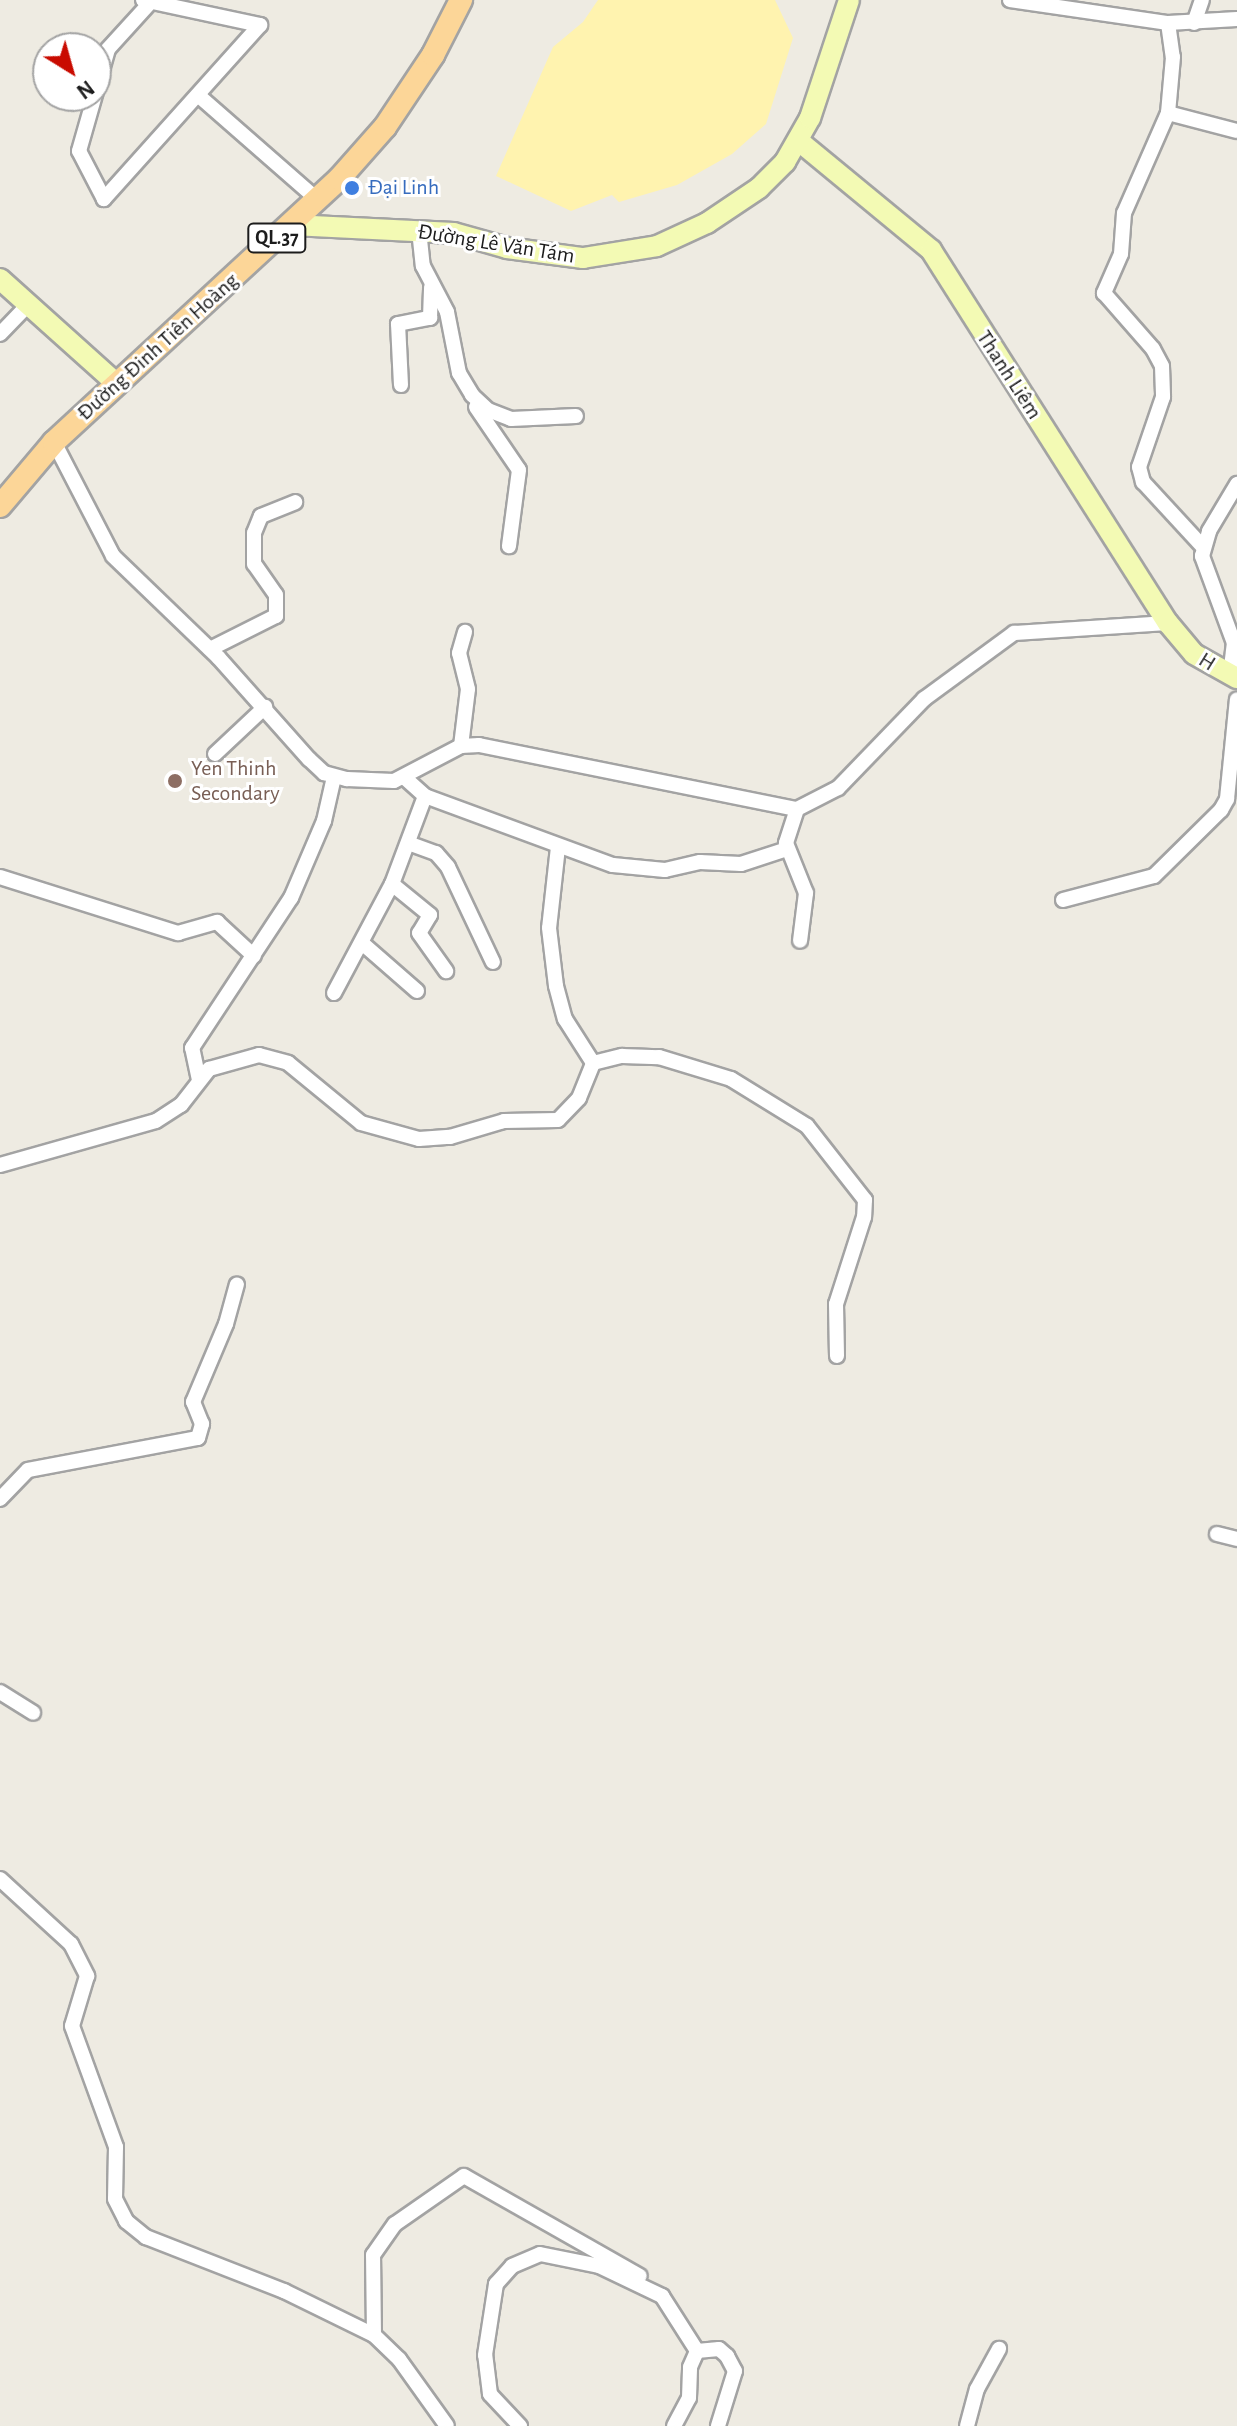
<!DOCTYPE html>
<html>
<head>
<meta charset="utf-8">
<style>
	body { margin:0 }
	#map { position:relative; width:1237px; height:2426px; overflow:hidden; background:#eeebe2; font-family:"Alegreya Sans",sans-serif }
	div>[style] { position:absolute }
	.sand>* { inset:0; background:#fff3af }
	.roads { filter:drop-shadow(2px 0 #a3a3a3) drop-shadow(-2px 0 #a3a3a3) drop-shadow(0 2px #a3a3a3) drop-shadow(0 -2px #a3a3a3) }
	.street>* { height:14px; margin:-7px; padding:0 7px; transform-origin:7px; border-radius:7px; background:#fff }
	.secondary>* { height:20px; margin:-10px; padding:0 10px; transform-origin:10px; border-radius:10px; background:#f3fab4 }
	.primary>* { height:22px; margin:-11px; padding:0 11px; transform-origin:11px; border-radius:11px; background:#fcd698 }
	.dots>* { width:22px; height:22px; translate:-50% -50%; box-sizing:border-box; border:4px solid #fff; border-radius:50% }
	span { translate:-50% -50%; white-space:nowrap; text-align:center; line-height:1.15; -webkit-text-stroke:6px #fff; paint-order:stroke }
	.shield-label span { padding:2px 6px; background:#fff; border:2px solid; border-radius:6px; -webkit-text-stroke-width:0 }
	.shield-label { font-size:20px; color:#1c1c1c; font-weight:700 }
	.shop-label { font-size:22px; color:#366cbe }
	.left { translate:0 -50%; text-align:left }
	.street-label { font-size:22px; color:#1c1c1c }
	.education-label { font-size:22px; color:#785e54 }
	.north { position:absolute; left:32px; top:32px; width:80px; height:80px; box-sizing:border-box; background:#fff; border:2px solid #a4a4a4; border-radius:50%; rotate:143deg; font-size:22px; font-weight:700; line-height:32px; text-align:center; color:#1c1c1c }
	.north::after { content:''; display:block; margin:auto; width:28px; height:36px; background:#c90b00; clip-path:polygon(50% 0,100% 100%,50% 72%,0 100%) }
</style>
</head>
<body>
<div id="map">
	<div class="sand">
		<i style="clip-path:polygon(598px 0,775px 0,793px 38px,766px 124px,732px 154px,677px 185px,619px 202px,612px 195px,571px 211px,496px 176px,553px 47px,583px 22px)"></i>
	</div>
	<div class="roads">
		<div class="street">
			<i style="left:143px;top:0;width:120px;rotate:12.1deg"></i>
			<i style="left:260px;top:25px;width:234px;rotate:131.9deg"></i>
			<i style="left:104px;top:199px;width:54px;rotate:-117.5deg"></i>
			<i style="left:79px;top:151px;width:106px;rotate:-74.1deg"></i>
			<i style="left:108px;top:49px;width:59px;rotate:-47.7deg"></i>
			<i style="left:1010px;top:0;width:160px;rotate:8.3deg"></i>
			<i style="left:1168px;top:23px;width:69px;rotate:-3.3deg"></i>
			<i style="left:1168px;top:23px;width:34px;rotate:82deg"></i>
			<i style="left:1173px;top:57px;width:56px;rotate:95.1deg"></i>
			<i style="left:1168px;top:113px;width:109px;rotate:113.7deg"></i>
			<i style="left:1124px;top:213px;width:41px;rotate:94.2deg"></i>
			<i style="left:1121px;top:254px;width:43px;rotate:113.6deg"></i>
			<i style="left:1104px;top:293px;width:74px;rotate:48.8deg"></i>
			<i style="left:1153px;top:349px;width:19px;rotate:62deg"></i>
			<i style="left:1162px;top:366px;width:31px;rotate:88deg"></i>
			<i style="left:1163px;top:397px;width:74px;rotate:108.9deg"></i>
			<i style="left:1139px;top:467px;width:16px;rotate:75deg"></i>
			<i style="left:1143px;top:482px;width:88px;rotate:47.3deg"></i>
			<i style="left:1194px;top:23px;width:24px;rotate:-71deg"></i>
			<i style="left:199px;top:96px;width:158px;rotate:41.2deg"></i>
			<i style="left:1168px;top:113px;width:71px;rotate:14.6deg"></i>
			<i style="left:419px;top:230px;width:36px;rotate:84deg"></i>
			<i style="left:423px;top:266px;width:52px;rotate:62.4deg"></i>
			<i style="left:447px;top:312px;width:62px;rotate:78.9deg"></i>
			<i style="left:459px;top:373px;width:26px;rotate:59deg"></i>
			<i style="left:472px;top:395px;width:22px;rotate:43deg"></i>
			<i style="left:488px;top:410px;width:25px;rotate:21deg"></i>
			<i style="left:511px;top:419px;width:65px;rotate:-2.6deg"></i>
			<i style="left:0;top:334px;width:39px;rotate:-46deg"></i>
			<i style="left:401px;top:385px;width:61px;rotate:-92.8deg"></i>
			<i style="left:398px;top:324px;width:33px;rotate:-11deg"></i>
			<i style="left:430px;top:318px;width:31px;rotate:-88deg"></i>
			<i style="left:476px;top:407px;width:76px;rotate:55.7deg"></i>
			<i style="left:519px;top:470px;width:77px;rotate:97.5deg"></i>
			<i style="left:54px;top:442px;width:128px;rotate:62.6deg"></i>
			<i style="left:113px;top:556px;width:146px;rotate:43.9deg"></i>
			<i style="left:218px;top:657px;width:137px;rotate:48.3deg"></i>
			<i style="left:309px;top:759px;width:21px;rotate:43deg"></i>
			<i style="left:324px;top:773px;width:24px;rotate:15deg"></i>
			<i style="left:347px;top:779px;width:47px;rotate:2.4deg"></i>
			<i style="left:394px;top:781px;width:76px;rotate:-27.6deg"></i>
			<i style="left:461px;top:746px;width:18px;rotate:-3deg"></i>
			<i style="left:479px;top:745px;width:324px;rotate:11.4deg"></i>
			<i style="left:797px;top:809px;width:46px;rotate:-27.1deg"></i>
			<i style="left:838px;top:788px;width:124px;rotate:-46deg"></i>
			<i style="left:924px;top:699px;width:112px;rotate:-36.3deg"></i>
			<i style="left:1014px;top:633px;width:154px;rotate:-3.7deg"></i>
			<i style="left:210px;top:649px;width:74px;rotate:-26.6deg"></i>
			<i style="left:276px;top:616px;width:21px;rotate:-90deg"></i>
			<i style="left:276px;top:595px;width:38px;rotate:-125deg"></i>
			<i style="left:254px;top:564px;width:31px;rotate:-90deg"></i>
			<i style="left:254px;top:533px;width:18px;rotate:-68deg"></i>
			<i style="left:261px;top:516px;width:37px;rotate:-22deg"></i>
			<i style="left:1230px;top:675px;width:32px;rotate:-83deg"></i>
			<i style="left:1234px;top:643px;width:93px;rotate:-110.2deg"></i>
			<i style="left:1202px;top:556px;width:26px;rotate:-74deg"></i>
			<i style="left:1209px;top:531px;width:55px;rotate:-59.2deg"></i>
			<i style="left:461px;top:746px;width:57px;rotate:-83deg"></i>
			<i style="left:468px;top:689px;width:37px;rotate:-104deg"></i>
			<i style="left:459px;top:653px;width:22px;rotate:-74deg"></i>
			<i style="left:215px;top:754px;width:69px;rotate:-43.2deg"></i>
			<i style="left:405px;top:778px;width:27px;rotate:42deg"></i>
			<i style="left:425px;top:796px;width:200px;rotate:20.2deg"></i>
			<i style="left:613px;top:865px;width:52px;rotate:5.5deg"></i>
			<i style="left:665px;top:870px;width:36px;rotate:-13deg"></i>
			<i style="left:700px;top:862px;width:41px;rotate:2.8deg"></i>
			<i style="left:741px;top:864px;width:48px;rotate:-18.1deg"></i>
			<i style="left:797px;top:809px;width:36px;rotate:108deg"></i>
			<i style="left:786px;top:843px;width:54px;rotate:68.2deg"></i>
			<i style="left:806px;top:893px;width:48px;rotate:97.1deg"></i>
			<i style="left:408px;top:843px;width:30px;rotate:20deg"></i>
			<i style="left:436px;top:853px;width:18px;rotate:49deg"></i>
			<i style="left:448px;top:867px;width:105px;rotate:64.7deg"></i>
			<i style="left:558px;top:847px;width:81px;rotate:96.3deg"></i>
			<i style="left:549px;top:928px;width:58px;rotate:83.1deg"></i>
			<i style="left:556px;top:986px;width:34px;rotate:75deg"></i>
			<i style="left:565px;top:1019px;width:52px;rotate:57.5deg"></i>
			<i style="left:0;top:877px;width:187px;rotate:17.5deg"></i>
			<i style="left:178px;top:933px;width:41px;rotate:-15.8deg"></i>
			<i style="left:217px;top:922px;width:50px;rotate:42.6deg"></i>
			<i style="left:392px;top:884px;width:49px;rotate:39.2deg"></i>
			<i style="left:430px;top:915px;width:21px;rotate:121deg"></i>
			<i style="left:419px;top:933px;width:47px;rotate:54.6deg"></i>
			<i style="left:1063px;top:900px;width:94px;rotate:-14.8deg"></i>
			<i style="left:1154px;top:876px;width:94px;rotate:-44.6deg"></i>
			<i style="left:1221px;top:810px;width:13px;rotate:-61deg"></i>
			<i style="left:1227px;top:799px;width:100px;rotate:-84.3deg"></i>
			<i style="left:362px;top:943px;width:73px;rotate:41.1deg"></i>
			<i style="left:334px;top:993px;width:123px;rotate:-62deg"></i>
			<i style="left:392px;top:884px;width:94px;rotate:-69.4deg"></i>
			<i style="left:199px;top:1080px;width:33px;rotate:-102deg"></i>
			<i style="left:192px;top:1048px;width:180px;rotate:-56.6deg"></i>
			<i style="left:291px;top:898px;width:84px;rotate:-66.8deg"></i>
			<i style="left:324px;top:821px;width:45px;rotate:-77.2deg"></i>
			<i style="left:0;top:1165px;width:162px;rotate:-15.8deg"></i>
			<i style="left:156px;top:1121px;width:30px;rotate:-33deg"></i>
			<i style="left:181px;top:1105px;width:46px;rotate:-52.1deg"></i>
			<i style="left:209px;top:1069px;width:52px;rotate:-15.6deg"></i>
			<i style="left:259px;top:1055px;width:30px;rotate:15deg"></i>
			<i style="left:288px;top:1063px;width:94px;rotate:39.4deg"></i>
			<i style="left:361px;top:1123px;width:60px;rotate:15.4deg"></i>
			<i style="left:419px;top:1139px;width:31px;rotate:-4deg"></i>
			<i style="left:450px;top:1137px;width:56px;rotate:-16.5deg"></i>
			<i style="left:504px;top:1121px;width:54px;rotate:-1.1deg"></i>
			<i style="left:558px;top:1120px;width:30px;rotate:-46deg"></i>
			<i style="left:579px;top:1098px;width:38px;rotate:-68deg"></i>
			<i style="left:593px;top:1063px;width:30px;rotate:-14deg"></i>
			<i style="left:622px;top:1056px;width:37px;rotate:2deg"></i>
			<i style="left:659px;top:1057px;width:75px;rotate:17deg"></i>
			<i style="left:731px;top:1079px;width:89px;rotate:31.7deg"></i>
			<i style="left:807px;top:1126px;width:94px;rotate:51.9deg"></i>
			<i style="left:865px;top:1200px;width:17px;rotate:93deg"></i>
			<i style="left:864px;top:1217px;width:91px;rotate:107.8deg"></i>
			<i style="left:836px;top:1304px;width:52px;rotate:88.9deg"></i>
			<i style="left:0;top:1499px;width:40px;rotate:-46deg"></i>
			<i style="left:28px;top:1470px;width:173px;rotate:-10.7deg"></i>
			<i style="left:198px;top:1438px;width:15px;rotate:-74deg"></i>
			<i style="left:202px;top:1424px;width:24px;rotate:-112deg"></i>
			<i style="left:193px;top:1402px;width:85px;rotate:-67.1deg"></i>
			<i style="left:226px;top:1324px;width:41px;rotate:-74.6deg"></i>
			<i style="left:1217px;top:1534px;width:21px;rotate:14deg"></i>
			<i style="left:0;top:1692px;width:39px;rotate:32deg"></i>
			<i style="left:0;top:1879px;width:96px;rotate:42.5deg"></i>
			<i style="left:71px;top:1944px;width:36px;rotate:63deg"></i>
			<i style="left:87px;top:1976px;width:52px;rotate:106.7deg"></i>
			<i style="left:72px;top:2026px;width:129px;rotate:70deg"></i>
			<i style="left:116px;top:2147px;width:52px;rotate:91.1deg"></i>
			<i style="left:115px;top:2199px;width:25px;rotate:63deg"></i>
			<i style="left:126px;top:2221px;width:26px;rotate:39deg"></i>
			<i style="left:146px;top:2237px;width:148px;rotate:21.4deg"></i>
			<i style="left:284px;top:2291px;width:100px;rotate:26.1deg"></i>
			<i style="left:374px;top:2335px;width:35px;rotate:44deg"></i>
			<i style="left:399px;top:2359px;width:82px;rotate:54.4deg"></i>
			<i style="left:374px;top:2335px;width:80px;rotate:-90.7deg"></i>
			<i style="left:373px;top:2255px;width:38px;rotate:-55deg"></i>
			<i style="left:395px;top:2224px;width:84px;rotate:-34.8deg"></i>
			<i style="left:464px;top:2176px;width:202px;rotate:29.6deg"></i>
			<i style="left:520px;top:2426px;width:44px;rotate:-133.2deg"></i>
			<i style="left:490px;top:2394px;width:39px;rotate:-97deg"></i>
			<i style="left:485px;top:2355px;width:72px;rotate:-81.2deg"></i>
			<i style="left:496px;top:2284px;width:24px;rotate:-48deg"></i>
			<i style="left:512px;top:2266px;width:30px;rotate:-23deg"></i>
			<i style="left:540px;top:2254px;width:60px;rotate:11.5deg"></i>
			<i style="left:599px;top:2266px;width:70px;rotate:25.5deg"></i>
			<i style="left:662px;top:2296px;width:65px;rotate:57.5deg"></i>
			<i style="left:697px;top:2351px;width:22px;rotate:-5deg"></i>
			<i style="left:719px;top:2349px;width:11px;rotate:41deg"></i>
			<i style="left:727px;top:2356px;width:17px;rotate:62deg"></i>
			<i style="left:735px;top:2371px;width:58px;rotate:107.2deg"></i>
			<i style="left:674px;top:2426px;width:32px;rotate:-62deg"></i>
			<i style="left:689px;top:2398px;width:31px;rotate:-88deg"></i>
			<i style="left:690px;top:2367px;width:17px;rotate:-66deg"></i>
			<i style="left:967px;top:2426px;width:38px;rotate:-75deg"></i>
			<i style="left:977px;top:2389px;width:46px;rotate:-61.2deg"></i>
		</div>
		<div class="secondary">
			<i style="left:800px;top:142px;width:170px;rotate:39.5deg"></i>
			<i style="left:931px;top:250px;width:442px;rotate:57.6deg"></i>
			<i style="left:1168px;top:623px;width:40px;rotate:50deg"></i>
			<i style="left:1194px;top:654px;width:49px;rotate:29.2deg"></i>
			<i style="left:292px;top:225px;width:162px;rotate:2.8deg"></i>
			<i style="left:454px;top:233px;width:55px;rotate:15.8deg"></i>
			<i style="left:507px;top:248px;width:77px;rotate:7.5deg"></i>
			<i style="left:583px;top:258px;width:75px;rotate:-9.2deg"></i>
			<i style="left:657px;top:246px;width:55px;rotate:-24.7deg"></i>
			<i style="left:707px;top:223px;width:63px;rotate:-33.9deg"></i>
			<i style="left:759px;top:188px;width:37px;rotate:-45deg"></i>
			<i style="left:785px;top:162px;width:51px;rotate:-60.4deg"></i>
			<i style="left:810px;top:118px;width:124px;rotate:-71.7deg"></i>
			<i style="left:0;top:279px;width:157px;rotate:41.9deg"></i>
		</div>
		<div class="primary">
			<i style="left:0;top:506px;width:84px;rotate:-49.8deg"></i>
			<i style="left:54px;top:442px;width:388px;rotate:-42.7deg"></i>
			<i style="left:339px;top:179px;width:69px;rotate:-48.5deg"></i>
			<i style="left:385px;top:127px;width:87px;rotate:-56.3deg"></i>
			<i style="left:433px;top:55px;width:62px;rotate:-63deg"></i>
		</div>
	</div>
	<div class="dots">
		<i style="left:352px;top:188px;background:#3f7fe0"></i>
		<i style="left:175px;top:781px;background:#8d6e63"></i>
	</div>
	<div class="shield-label">
		<span style="left:277px;top:238px">QL.37</span>
	</div>
	<div class="shop-label">
		<span class="left" style="left:368px;top:188px">Đại Linh</span>
	</div>
	<div class="street-label">
		<span style="left:496px;top:244px;rotate:9deg">Đường Lê Văn Tám</span>
		<span style="left:158px;top:347px;rotate:-42deg">Đường Đinh Tiên Hoàng</span>
		<span style="left:1009px;top:375px;rotate:57deg">Thanh Liêm</span>
		<span style="left:1207px;top:662px;rotate:32deg">H</span>
	</div>
	<div class="education-label">
		<span class="left" style="left:191px;top:781px">Yen Thinh<br>Secondary</span>
	</div>
	<div class="north">N</div>
</div>
</body>
</html>
